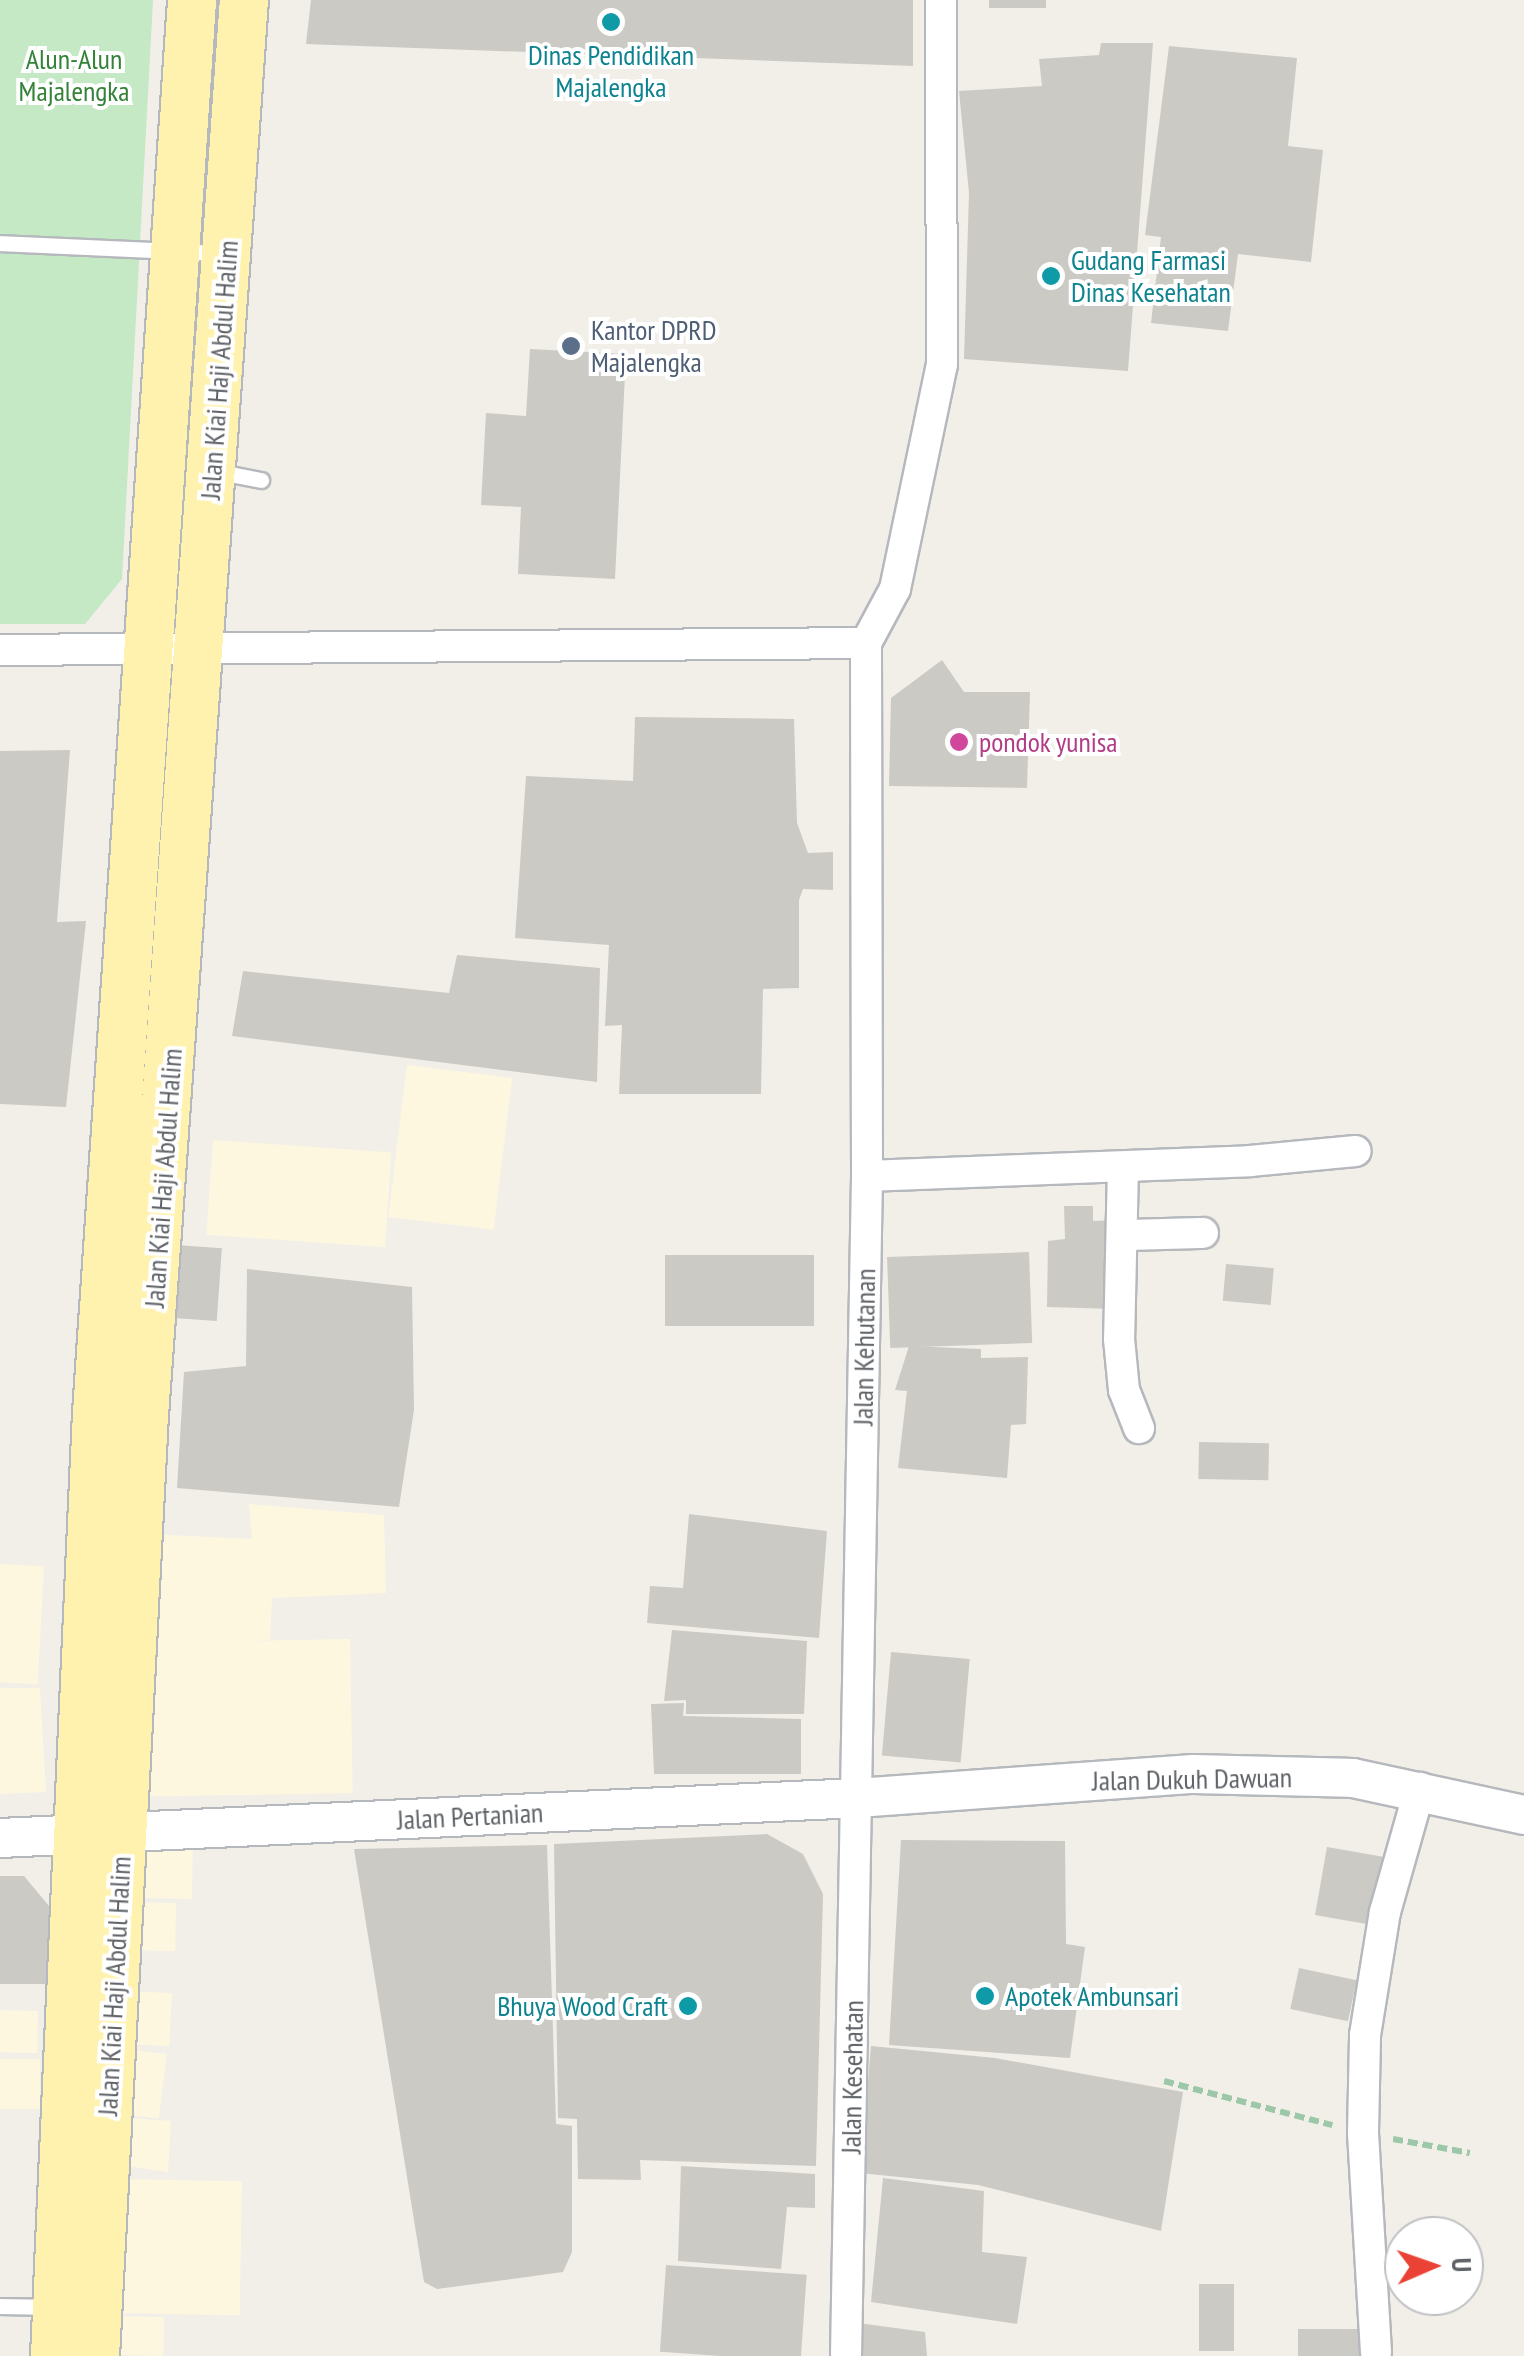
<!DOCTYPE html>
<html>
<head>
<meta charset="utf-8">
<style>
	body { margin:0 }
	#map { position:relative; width:1524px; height:2356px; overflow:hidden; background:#f1efe8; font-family:"PT Sans Narrow",sans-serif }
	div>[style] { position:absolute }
	.commercial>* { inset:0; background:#fef7e0; transform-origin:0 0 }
	.green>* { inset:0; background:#c5e8c5 }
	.building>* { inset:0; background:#cccac5; transform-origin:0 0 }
	.path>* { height:6px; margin-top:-3px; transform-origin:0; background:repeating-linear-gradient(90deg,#9cc7a9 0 10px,transparent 0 15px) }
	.roads { filter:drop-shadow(2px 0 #b5b8bc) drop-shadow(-2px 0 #b5b8bc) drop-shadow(0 2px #b5b8bc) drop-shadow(0 -2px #b5b8bc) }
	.service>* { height:15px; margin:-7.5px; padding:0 7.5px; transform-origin:7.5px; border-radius:7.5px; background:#fff }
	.minor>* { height:30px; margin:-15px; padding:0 15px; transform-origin:15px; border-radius:15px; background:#fff }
	.tertiary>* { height:38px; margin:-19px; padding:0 19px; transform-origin:19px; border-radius:19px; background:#fff }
	.primary>* { height:48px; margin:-24px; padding:0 24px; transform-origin:24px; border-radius:24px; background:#fff2af }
	.dots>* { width:28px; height:28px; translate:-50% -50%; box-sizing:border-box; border:5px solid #fff; border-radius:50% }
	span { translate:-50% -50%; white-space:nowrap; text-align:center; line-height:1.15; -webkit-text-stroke:8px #fff; paint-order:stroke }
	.culture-label { font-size:28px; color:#0d838f }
	.left { translate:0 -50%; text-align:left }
	.right { translate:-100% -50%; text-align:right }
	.park-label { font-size:28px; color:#348238 }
	.service-label { font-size:28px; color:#4e5e75 }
	.street-label { font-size:28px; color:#5f6368 }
	.hotel-label { font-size:28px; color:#b23c85 }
	.north { position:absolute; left:1384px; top:2216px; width:100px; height:100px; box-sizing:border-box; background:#fff; border:2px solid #bfc1c3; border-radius:50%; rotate:88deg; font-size:28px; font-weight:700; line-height:40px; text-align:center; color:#5f6368 }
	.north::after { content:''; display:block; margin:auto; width:35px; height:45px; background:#ea4335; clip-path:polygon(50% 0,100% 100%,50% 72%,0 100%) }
</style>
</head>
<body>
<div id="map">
	<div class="commercial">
		<i style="left:407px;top:1065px;width:106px;height:153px;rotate:7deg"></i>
		<i style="left:213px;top:1140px;width:179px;height:95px;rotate:4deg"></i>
		<i style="clip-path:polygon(249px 1504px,384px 1515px,386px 1593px,272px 1598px,270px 1640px,149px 1644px,149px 1534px,252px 1539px)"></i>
		<i style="left:0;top:1564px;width:44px;height:118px;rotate:3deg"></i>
		<i style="left:350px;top:1639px;width:154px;height:207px;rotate:89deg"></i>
		<i style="clip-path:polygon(0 1688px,40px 1688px,46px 1792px,0 1794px)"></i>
		<i style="left:193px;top:1837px;width:62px;height:67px;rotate:91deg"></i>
		<i style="left:176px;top:1903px;width:48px;height:51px;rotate:91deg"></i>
		<i style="left:129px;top:1991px;width:43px;height:53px;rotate:3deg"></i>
		<i style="left:38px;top:2011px;width:42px;height:38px;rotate:91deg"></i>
		<i style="left:126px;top:2049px;width:41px;height:65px;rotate:7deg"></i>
		<i style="left:0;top:2059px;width:40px;height:50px"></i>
		<i style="clip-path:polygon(127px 2118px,171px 2121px,168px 2172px,120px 2165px)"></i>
		<i style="left:117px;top:2179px;width:125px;height:134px;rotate:1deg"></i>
		<i style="left:164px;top:2317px;width:39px;height:54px;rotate:91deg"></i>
	</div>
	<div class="green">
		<i style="clip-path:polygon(0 0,153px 0,122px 579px,85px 624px,0 624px)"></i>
	</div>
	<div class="building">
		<i style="clip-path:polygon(311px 0,913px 0,913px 66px,306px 44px)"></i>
		<i style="left:989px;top:0;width:57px;height:8px"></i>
		<i style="clip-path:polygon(1101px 43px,1153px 43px,1128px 371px,964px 359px,969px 193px,959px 91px,1042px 86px,1039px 59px,1099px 55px)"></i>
		<i style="clip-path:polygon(1169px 46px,1297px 58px,1288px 146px,1323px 150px,1311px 262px,1238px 254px,1228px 331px,1151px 323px,1161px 237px,1145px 235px)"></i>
		<i style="clip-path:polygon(530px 349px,626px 354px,615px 579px,518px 574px,521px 507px,481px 505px,486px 413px,526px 416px)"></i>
		<i style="clip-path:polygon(942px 660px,964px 692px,1030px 692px,1027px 788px,889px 786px,891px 698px)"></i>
		<i style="clip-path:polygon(635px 717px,794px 719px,797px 823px,808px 853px,833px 852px,833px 890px,803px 889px,799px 900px,799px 988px,763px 989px,761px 1094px,619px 1094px,622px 1025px,605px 1026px,609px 945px,515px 938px,526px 776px,633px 781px)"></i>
		<i style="clip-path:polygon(70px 750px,57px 922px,86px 921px,66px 1107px,0 1104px,0 751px)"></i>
		<i style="clip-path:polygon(457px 955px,600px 968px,597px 1082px,232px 1036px,243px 971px,449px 993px)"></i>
		<i style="clip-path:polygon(1064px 1206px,1093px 1206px,1093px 1221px,1118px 1220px,1114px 1309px,1047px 1307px,1048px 1241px,1065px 1239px)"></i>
		<i style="left:162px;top:1244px;width:60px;height:73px;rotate:4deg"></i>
		<i style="left:1029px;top:1252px;width:91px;height:142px;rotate:88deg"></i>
		<i style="left:665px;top:1255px;width:149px;height:71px"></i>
		<i style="left:1226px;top:1264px;width:48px;height:37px;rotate:5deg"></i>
		<i style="clip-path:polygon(247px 1269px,412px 1287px,414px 1410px,399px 1507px,177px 1488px,184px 1372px,246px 1366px)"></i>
		<i style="clip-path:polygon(909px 1346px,981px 1349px,981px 1358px,1028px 1357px,1026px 1424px,1011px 1425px,1007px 1478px,898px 1468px,907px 1391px,895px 1390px)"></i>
		<i style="left:1199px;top:1442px;width:70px;height:37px;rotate:1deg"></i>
		<i style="clip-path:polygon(689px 1514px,827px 1531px,819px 1638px,647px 1623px,650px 1586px,683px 1588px)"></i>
		<i style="clip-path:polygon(672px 1630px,807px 1641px,804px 1714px,686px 1714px,686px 1700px,664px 1701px)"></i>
		<i style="left:891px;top:1652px;width:79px;height:104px;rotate:5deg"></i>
		<i style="clip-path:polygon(684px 1703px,683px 1716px,801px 1719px,801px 1774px,654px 1774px,651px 1704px)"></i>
		<i style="clip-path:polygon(767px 1834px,803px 1854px,823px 1894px,816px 2166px,640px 2160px,641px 2180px,578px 2179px,577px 2119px,558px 2118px,554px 1844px)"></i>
		<i style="clip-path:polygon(901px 1840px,1065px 1841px,1066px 1944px,1085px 1947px,1070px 2058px,889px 2045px)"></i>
		<i style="clip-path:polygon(547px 1845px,556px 2124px,572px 2126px,572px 2252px,563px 2272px,437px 2289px,424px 2282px,354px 1849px)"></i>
		<i style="left:1327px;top:1847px;width:61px;height:69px;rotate:10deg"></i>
		<i style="clip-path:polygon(0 1876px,24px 1876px,49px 1906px,51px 1984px,0 1984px)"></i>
		<i style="left:1299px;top:1968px;width:59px;height:42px;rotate:12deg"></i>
		<i style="clip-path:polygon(871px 2046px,995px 2058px,1183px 2092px,1161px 2231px,978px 2185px,860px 2173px)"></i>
		<i style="clip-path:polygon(681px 2166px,815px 2174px,815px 2208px,787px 2207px,781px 2269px,678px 2261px)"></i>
		<i style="clip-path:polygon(883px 2178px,984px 2191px,982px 2252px,1027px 2257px,1017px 2324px,871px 2302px)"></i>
		<i style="left:666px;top:2265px;width:141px;height:87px;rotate:4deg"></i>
		<i style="left:1234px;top:2284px;width:67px;height:35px;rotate:90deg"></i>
		<i style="clip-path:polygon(858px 2323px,925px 2332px,927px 2356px,855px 2356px)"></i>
		<i style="left:1298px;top:2329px;width:65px;height:27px"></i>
	</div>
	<div class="path">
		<i style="left:1164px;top:2081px;width:174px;rotate:14.7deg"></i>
		<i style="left:1393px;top:2139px;width:78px;rotate:10.3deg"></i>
	</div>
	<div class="roads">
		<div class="service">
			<i style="left:0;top:243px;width:223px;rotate:2.6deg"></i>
			<i style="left:215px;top:471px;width:47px;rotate:11.1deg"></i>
			<i style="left:0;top:2306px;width:51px;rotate:1.1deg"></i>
		</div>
		<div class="minor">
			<i style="left:0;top:650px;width:866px;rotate:-0.46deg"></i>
			<i style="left:1123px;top:1167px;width:172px;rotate:91.3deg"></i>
			<i style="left:1119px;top:1339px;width:51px;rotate:84.4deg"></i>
			<i style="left:1124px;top:1390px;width:41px;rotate:68.5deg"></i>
			<i style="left:867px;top:1176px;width:383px;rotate:-2.2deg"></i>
			<i style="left:1250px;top:1161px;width:106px;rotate:-5.4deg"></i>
			<i style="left:1125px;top:1235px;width:78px;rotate:-1.5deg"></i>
			<i style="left:1376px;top:2352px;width:219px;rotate:-93.4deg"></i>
			<i style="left:1363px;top:2133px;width:98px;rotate:-88.8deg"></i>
			<i style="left:1365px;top:2035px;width:125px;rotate:-80.8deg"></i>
			<i style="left:1385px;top:1912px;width:129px;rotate:-74.2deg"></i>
			<i style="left:846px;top:2356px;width:1180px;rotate:-88.98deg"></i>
			<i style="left:867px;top:1176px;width:533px;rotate:-90.11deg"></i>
			<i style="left:866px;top:643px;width:61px;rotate:-61.8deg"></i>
			<i style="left:895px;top:589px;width:229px;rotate:-78.2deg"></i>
			<i style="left:942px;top:365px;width:365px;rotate:-90.2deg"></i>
		</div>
		<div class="tertiary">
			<i style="left:0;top:1838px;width:858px;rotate:-2.67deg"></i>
			<i style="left:857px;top:1798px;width:337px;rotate:-4.1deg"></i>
			<i style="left:1193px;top:1774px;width:160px;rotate:1.4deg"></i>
			<i style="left:1353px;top:1778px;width:175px;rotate:12.2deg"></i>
		</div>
		<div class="primary">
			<i style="left:55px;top:2356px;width:944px;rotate:-87.45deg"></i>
			<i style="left:97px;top:1413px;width:1416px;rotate:-86.15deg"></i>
			<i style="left:95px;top:2356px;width:942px;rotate:-87.02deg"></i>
			<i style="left:144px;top:1415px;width:1419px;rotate:-85.96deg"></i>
		</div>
	</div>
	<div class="dots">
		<i style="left:611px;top:22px;background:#0f9aa8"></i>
		<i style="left:1051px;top:276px;background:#0f9aa8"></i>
		<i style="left:571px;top:346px;background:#5c6f8a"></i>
		<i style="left:959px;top:742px;background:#d1479c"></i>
		<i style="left:985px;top:1996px;background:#0f9aa8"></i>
		<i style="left:688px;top:2006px;background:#0f9aa8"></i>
	</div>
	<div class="culture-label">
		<span style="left:611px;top:71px">Dinas Pendidikan<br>Majalengka</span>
		<span class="left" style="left:1071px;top:276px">Gudang Farmasi<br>Dinas Kesehatan</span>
		<span class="left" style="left:1005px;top:1996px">Apotek Ambunsari</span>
		<span class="right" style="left:668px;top:2006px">Bhuya Wood Craft</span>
	</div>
	<div class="park-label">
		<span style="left:74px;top:75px">Alun-Alun<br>Majalengka</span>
	</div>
	<div class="service-label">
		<span class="left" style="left:591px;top:346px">Kantor DPRD<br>Majalengka</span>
	</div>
	<div class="street-label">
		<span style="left:219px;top:370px;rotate:-86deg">Jalan Kiai Haji Abdul Halim</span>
		<span style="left:163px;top:1178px;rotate:-86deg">Jalan Kiai Haji Abdul Halim</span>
		<span style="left:864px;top:1347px;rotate:-89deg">Jalan Kehutanan</span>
		<span style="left:1192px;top:1779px;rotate:-1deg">Jalan Dukuh Dawuan</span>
		<span style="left:470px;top:1816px;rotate:-3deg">Jalan Pertanian</span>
		<span style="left:114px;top:1986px;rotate:-87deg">Jalan Kiai Haji Abdul Halim</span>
		<span style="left:852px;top:2077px;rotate:-89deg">Jalan Kesehatan</span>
	</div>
	<div class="hotel-label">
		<span class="left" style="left:979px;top:742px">pondok yunisa</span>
	</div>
	<div class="north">U</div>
</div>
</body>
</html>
